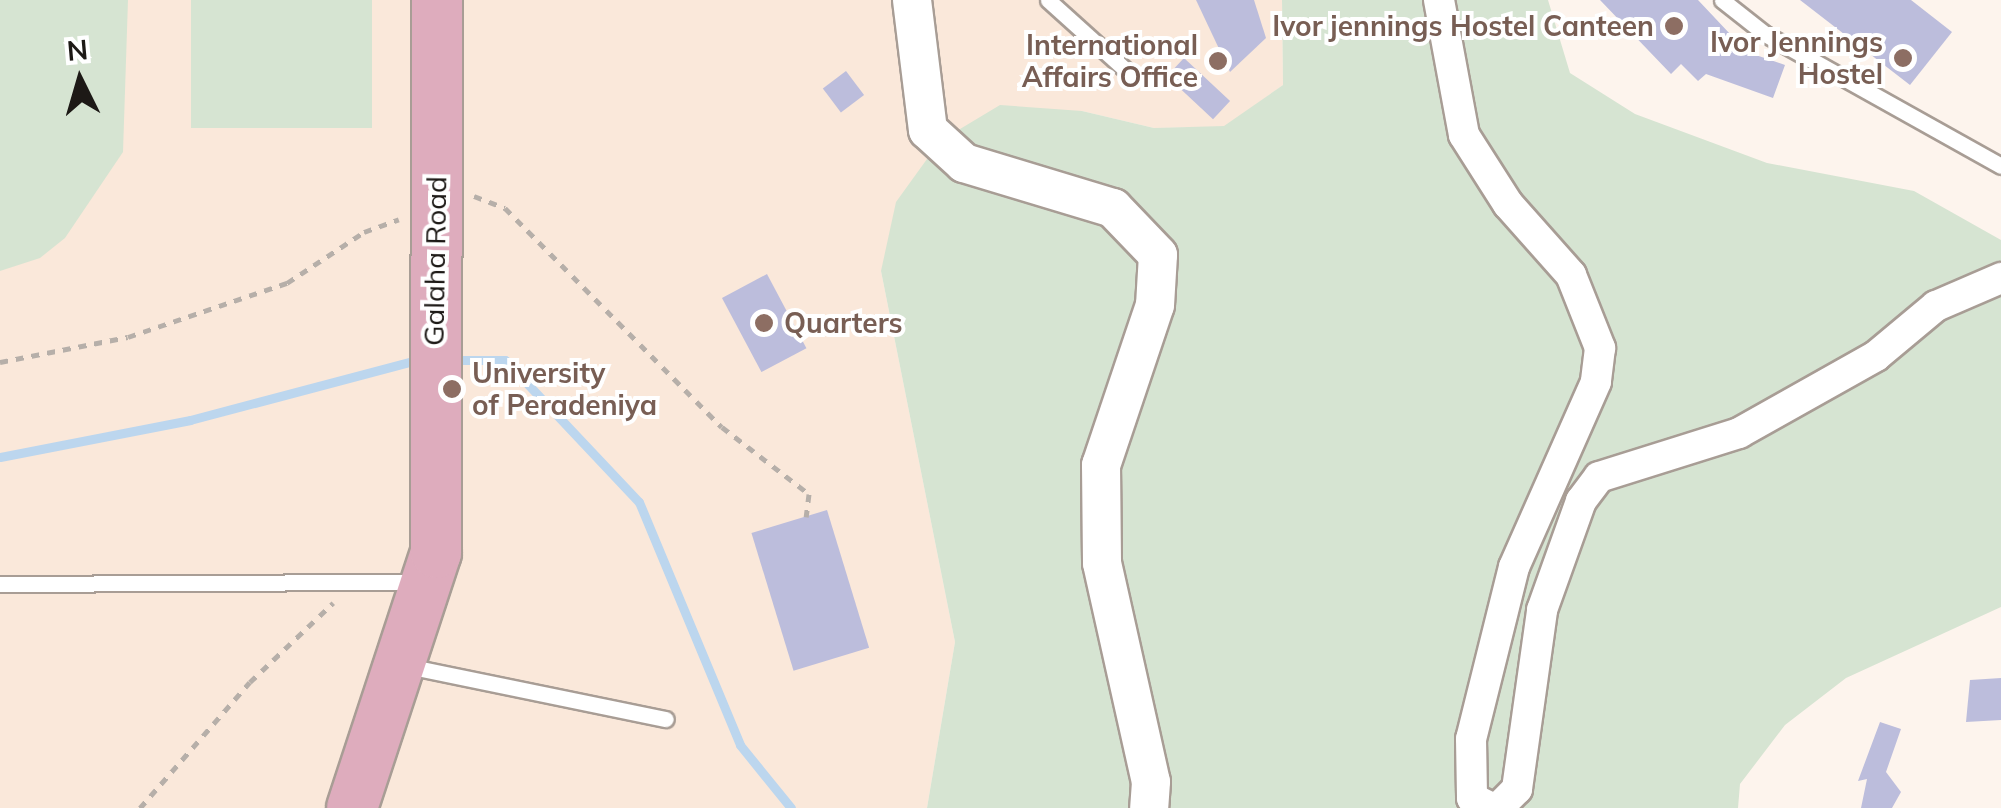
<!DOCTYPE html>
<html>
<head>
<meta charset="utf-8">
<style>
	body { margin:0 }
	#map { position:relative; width:2001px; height:808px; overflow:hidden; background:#fdf4ed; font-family:Mulish,sans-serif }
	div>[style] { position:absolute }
	.built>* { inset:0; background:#fae8da }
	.green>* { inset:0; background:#d6e4d2; transform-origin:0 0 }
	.stream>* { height:9px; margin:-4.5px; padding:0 4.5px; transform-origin:4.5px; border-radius:4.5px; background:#bcd6ee }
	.building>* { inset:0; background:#bcbddc; transform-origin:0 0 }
	.path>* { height:5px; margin-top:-2.5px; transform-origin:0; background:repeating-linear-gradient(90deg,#b6afa9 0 8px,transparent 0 16px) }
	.roads { filter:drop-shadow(2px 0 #a89d95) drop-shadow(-2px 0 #a89d95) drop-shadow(0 2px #a89d95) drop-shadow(0 -2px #a89d95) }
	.service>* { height:15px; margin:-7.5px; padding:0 7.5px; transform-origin:7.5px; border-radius:7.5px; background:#fff }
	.minor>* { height:30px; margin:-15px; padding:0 15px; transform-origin:15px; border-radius:15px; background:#fff }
	.tertiary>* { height:38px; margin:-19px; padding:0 19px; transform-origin:19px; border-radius:19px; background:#fff }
	.primary>* { height:50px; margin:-25px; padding:0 25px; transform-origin:25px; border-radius:25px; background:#deacbd }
	.dots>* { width:28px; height:28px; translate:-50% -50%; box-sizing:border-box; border:5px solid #fff; border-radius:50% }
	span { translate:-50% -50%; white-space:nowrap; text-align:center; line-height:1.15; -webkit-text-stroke:8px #fff; paint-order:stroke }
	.education-label { font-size:28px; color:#785e54; font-weight:700 }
	.right { translate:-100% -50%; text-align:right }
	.left { translate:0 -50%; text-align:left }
	.street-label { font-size:28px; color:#1d1916 }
	.north { position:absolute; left:30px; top:30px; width:100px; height:100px; -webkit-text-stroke:8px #fff; paint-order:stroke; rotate:355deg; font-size:28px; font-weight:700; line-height:40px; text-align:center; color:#1d1916 }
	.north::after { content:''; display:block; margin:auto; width:35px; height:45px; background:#1d1916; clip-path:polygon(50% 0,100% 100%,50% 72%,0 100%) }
</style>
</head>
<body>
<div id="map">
	<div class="built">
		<i style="clip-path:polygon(0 0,1282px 0,1283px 85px,1225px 127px,1154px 128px,1082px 111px,881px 271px,955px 642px,927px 808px,0 808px)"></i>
	</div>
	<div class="green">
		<i style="clip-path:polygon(0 0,128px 0,123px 152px,65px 238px,40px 258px,0 271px)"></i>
		<i style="left:191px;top:0;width:181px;height:128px"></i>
		<i style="clip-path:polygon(1282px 0,1548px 0,1570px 73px,1635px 114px,1767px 163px,1914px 191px,2001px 240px,2001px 607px,1846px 678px,1785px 725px,1740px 784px,1738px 808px,927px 808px,955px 642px,881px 271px,896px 202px,940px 141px,1000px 105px,1082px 111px,1154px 128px,1224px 126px,1283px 85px)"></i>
	</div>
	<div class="stream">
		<i style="left:452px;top:360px;width:53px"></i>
		<i style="left:505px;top:360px;width:195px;rotate:46.7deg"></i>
		<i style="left:639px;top:502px;width:263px;rotate:67.4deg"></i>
		<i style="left:740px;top:745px;width:81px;rotate:51deg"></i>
		<i style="left:0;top:457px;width:194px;rotate:-11deg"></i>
		<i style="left:190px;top:420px;width:239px;rotate:-14.8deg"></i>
	</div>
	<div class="building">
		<i style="clip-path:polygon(1196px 0,1254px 0,1266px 38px,1230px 72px)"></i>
		<i style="clip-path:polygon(1600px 0,1698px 0,1747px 52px,1785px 65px,1773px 98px,1706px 74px,1698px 81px,1681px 64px,1671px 74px)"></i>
		<i style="clip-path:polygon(1800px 0,1911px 0,1952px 32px,1910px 85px)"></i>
		<i style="left:1184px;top:58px;width:63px;height:25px;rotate:43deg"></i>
		<i style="left:846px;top:71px;width:30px;height:29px;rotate:53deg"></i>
		<i style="left:767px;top:274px;width:84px;height:51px;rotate:62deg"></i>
		<i style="left:827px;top:510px;width:144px;height:79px;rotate:73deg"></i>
		<i style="clip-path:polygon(2001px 678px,2001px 720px,1966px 722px,1970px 680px)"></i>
		<i style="clip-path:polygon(1880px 722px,1901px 729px,1886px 772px,1901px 792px,1892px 808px,1861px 808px,1867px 779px,1858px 781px)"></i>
	</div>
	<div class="path">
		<i style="left:474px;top:196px;width:33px;rotate:21deg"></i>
		<i style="left:505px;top:208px;width:308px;rotate:45.3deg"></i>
		<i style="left:722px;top:427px;width:110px;rotate:37.6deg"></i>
		<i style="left:809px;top:494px;width:23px;rotate:97deg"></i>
		<i style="left:0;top:362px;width:130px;rotate:-11.1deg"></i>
		<i style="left:128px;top:337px;width:168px;rotate:-18.8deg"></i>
		<i style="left:287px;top:283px;width:92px;rotate:-33.5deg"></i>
		<i style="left:364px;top:232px;width:37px;rotate:-20deg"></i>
		<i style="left:140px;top:808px;width:167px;rotate:-48.9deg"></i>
		<i style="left:250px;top:682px;width:115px;rotate:-43.6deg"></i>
	</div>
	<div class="roads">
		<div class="service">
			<i style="left:1048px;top:0;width:109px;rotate:42deg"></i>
			<i style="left:1722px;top:0;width:55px;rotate:38.3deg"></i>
			<i style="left:1765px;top:34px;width:270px;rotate:29.2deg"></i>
			<i style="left:0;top:584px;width:417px;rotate:-0.3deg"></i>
			<i style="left:407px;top:666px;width:264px;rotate:11.6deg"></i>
		</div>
		<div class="minor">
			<i style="left:1439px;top:0;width:137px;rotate:79.5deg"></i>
			<i style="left:1464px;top:135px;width:82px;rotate:57.5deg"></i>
			<i style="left:1508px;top:204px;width:95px;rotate:48.4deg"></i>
			<i style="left:1571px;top:275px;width:79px;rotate:68.3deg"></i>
			<i style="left:1600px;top:348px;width:34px;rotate:97deg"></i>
			<i style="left:1596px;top:382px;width:202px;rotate:113.9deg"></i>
			<i style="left:1514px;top:567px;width:177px;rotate:104deg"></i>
			<i style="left:1471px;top:739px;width:59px;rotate:89deg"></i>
			<i style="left:1472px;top:798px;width:22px;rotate:27deg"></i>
			<i style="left:1498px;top:808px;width:27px;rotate:-45deg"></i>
			<i style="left:1517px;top:789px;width:181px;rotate:-82deg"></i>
			<i style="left:1542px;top:610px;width:116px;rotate:-70.3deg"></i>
			<i style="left:1581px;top:501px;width:30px;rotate:-53deg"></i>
			<i style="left:1599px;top:477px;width:147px;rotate:-17.4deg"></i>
			<i style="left:1739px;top:433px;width:157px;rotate:-29.3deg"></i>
			<i style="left:1876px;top:356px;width:78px;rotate:-39.8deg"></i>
			<i style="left:1936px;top:306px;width:71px;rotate:-23.3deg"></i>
		</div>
		<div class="tertiary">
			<i style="left:912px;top:0;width:131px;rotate:83deg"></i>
			<i style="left:928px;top:130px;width:49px;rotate:42.5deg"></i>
			<i style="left:964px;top:163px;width:156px;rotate:16.8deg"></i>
			<i style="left:1113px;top:208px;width:65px;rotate:46.2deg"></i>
			<i style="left:1158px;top:255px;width:50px;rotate:93.4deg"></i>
			<i style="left:1155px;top:305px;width:169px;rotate:108.6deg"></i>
			<i style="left:1101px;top:465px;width:98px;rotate:89.4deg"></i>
			<i style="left:1102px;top:563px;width:224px;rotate:77.4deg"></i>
			<i style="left:1151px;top:782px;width:26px;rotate:94deg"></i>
		</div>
		<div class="primary">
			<i style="left:352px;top:808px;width:268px;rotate:-71.8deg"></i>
			<i style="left:436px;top:553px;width:553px;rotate:-89.9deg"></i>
		</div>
	</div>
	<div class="dots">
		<i style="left:1674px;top:26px;background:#8d6e63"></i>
		<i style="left:1903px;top:58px;background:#8d6e63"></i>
		<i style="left:1218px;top:61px;background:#8d6e63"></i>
		<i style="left:764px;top:323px;background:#8d6e63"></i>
		<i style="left:452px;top:389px;background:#8d6e63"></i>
	</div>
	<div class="education-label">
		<span class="right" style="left:1654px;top:26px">Ivor jennings Hostel Canteen</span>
		<span class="right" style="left:1883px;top:58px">Ivor Jennings<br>Hostel</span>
		<span class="right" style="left:1198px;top:61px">International<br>Affairs Office</span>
		<span class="left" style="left:784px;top:323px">Quarters</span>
		<span class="left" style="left:472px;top:389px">University<br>of Peradeniya</span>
	</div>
	<div class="street-label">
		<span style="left:435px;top:261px;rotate:-89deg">Galaha Road</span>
	</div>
	<div class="north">N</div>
</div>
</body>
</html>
